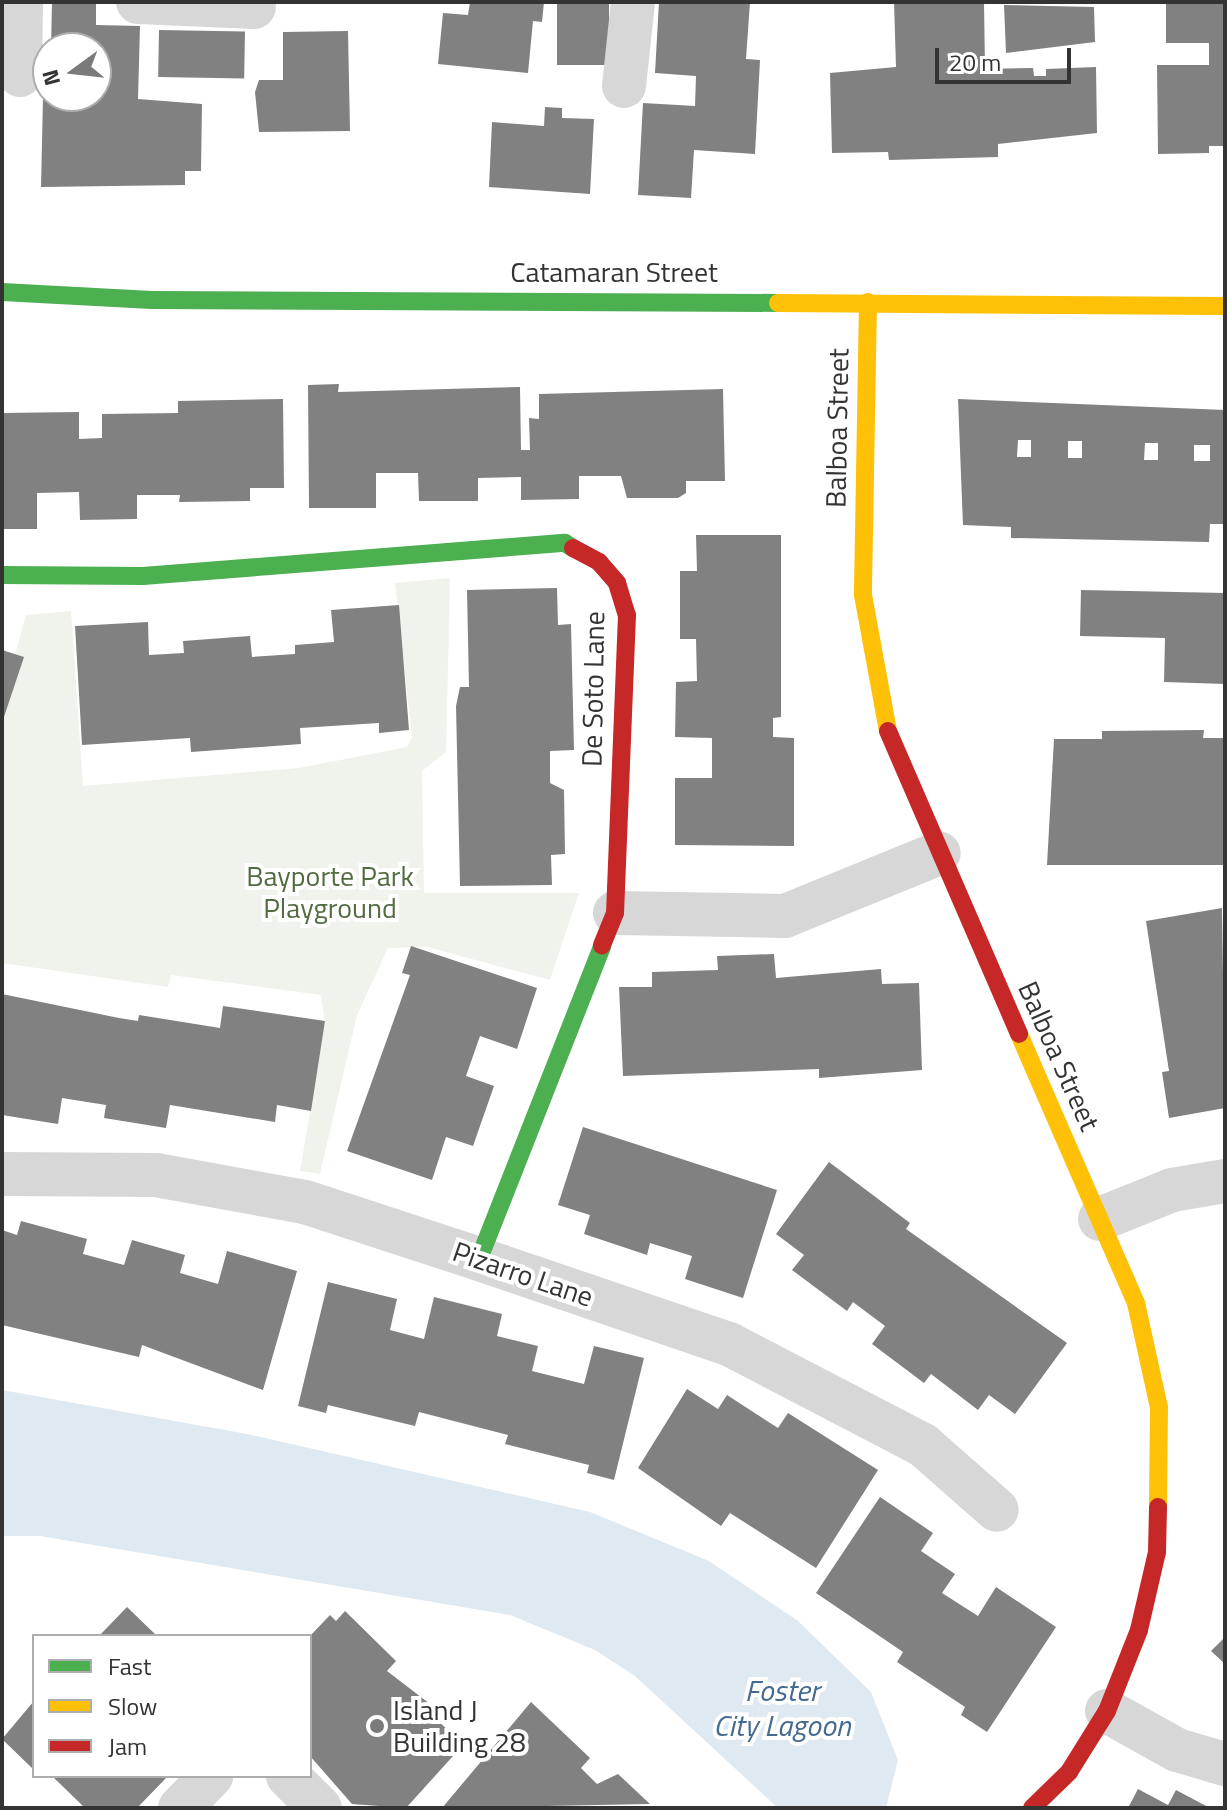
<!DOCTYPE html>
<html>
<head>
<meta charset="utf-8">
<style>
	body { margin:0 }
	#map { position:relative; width:1227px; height:1810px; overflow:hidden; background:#fff; font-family:"Titillium Web",sans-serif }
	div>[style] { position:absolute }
	.green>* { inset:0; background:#eff3ec }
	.water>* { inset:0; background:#dfe9f2 }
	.building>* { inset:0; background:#818181; transform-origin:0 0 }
	.street>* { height:44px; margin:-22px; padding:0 22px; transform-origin:22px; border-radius:22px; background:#d7d7d7 }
	.fast>* { height:18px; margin:-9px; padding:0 9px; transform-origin:9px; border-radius:9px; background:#4caf50 }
	.slow>* { height:18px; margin:-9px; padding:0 9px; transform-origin:9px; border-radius:9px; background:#ffc107 }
	.jam>* { height:18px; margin:-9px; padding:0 9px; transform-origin:9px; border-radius:9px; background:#c62828 }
	.dots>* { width:22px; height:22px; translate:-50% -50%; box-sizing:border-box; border:4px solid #fff; border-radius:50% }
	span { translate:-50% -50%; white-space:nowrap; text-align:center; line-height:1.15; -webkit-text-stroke:8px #fff; paint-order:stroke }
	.street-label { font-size:28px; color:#333 }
	.park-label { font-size:28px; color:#526c42 }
	.poi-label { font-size:28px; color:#333 }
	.left { translate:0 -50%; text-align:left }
	.water-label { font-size:30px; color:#456c90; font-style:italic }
	.frame { position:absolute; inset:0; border:4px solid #333; pointer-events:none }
	.legend { position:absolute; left:32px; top:1634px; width:280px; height:144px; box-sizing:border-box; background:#fff; border:2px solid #adadad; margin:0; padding:10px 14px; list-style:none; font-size:24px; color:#333 }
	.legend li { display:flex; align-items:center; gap:16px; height:40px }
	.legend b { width:40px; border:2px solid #adadad }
	.north { position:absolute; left:32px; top:32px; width:80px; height:80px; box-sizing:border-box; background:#fff; border:2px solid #adadad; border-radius:50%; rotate:255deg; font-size:22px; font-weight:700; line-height:32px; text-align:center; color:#333 }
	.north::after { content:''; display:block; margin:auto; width:28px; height:36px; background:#7a7a7a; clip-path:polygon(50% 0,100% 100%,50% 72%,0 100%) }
	.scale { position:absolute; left:935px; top:48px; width:136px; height:36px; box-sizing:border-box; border:4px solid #333; border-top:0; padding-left:10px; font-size:24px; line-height:28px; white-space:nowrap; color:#333; -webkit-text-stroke:6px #fff; paint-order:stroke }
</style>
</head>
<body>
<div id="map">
	<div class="green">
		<i style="clip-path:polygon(450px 578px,446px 752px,422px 771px,424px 893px,579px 893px,550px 980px,427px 947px,388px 948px,357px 1015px,320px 1174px,300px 1171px,325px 1022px,321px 995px,171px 975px,168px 987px,2px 963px,2px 702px,26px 615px,71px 611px,83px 786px,299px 768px,407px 747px,412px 737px,395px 583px)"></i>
	</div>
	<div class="water">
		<i style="clip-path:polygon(2px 1390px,247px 1434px,590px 1512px,709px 1561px,798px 1621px,871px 1692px,898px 1760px,886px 1808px,778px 1808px,635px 1676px,595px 1650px,510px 1615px,40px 1536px,2px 1536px)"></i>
	</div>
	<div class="building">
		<i style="clip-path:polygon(52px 2px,96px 2px,96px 25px,140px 26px,138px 99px,202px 104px,201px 171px,185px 171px,185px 185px,41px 187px,43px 97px,96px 96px,96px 48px,51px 48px)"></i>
		<i style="clip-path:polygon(470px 2px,544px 2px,542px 22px,533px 21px,528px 73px,438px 64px,443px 13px,468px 15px)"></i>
		<i style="left:557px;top:2px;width:52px;height:63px"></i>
		<i style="clip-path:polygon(659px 2px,750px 2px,746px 59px,760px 60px,755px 154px,694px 150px,691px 198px,638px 195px,643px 103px,695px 106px,696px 76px,655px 73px)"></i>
		<i style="clip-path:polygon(894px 2px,984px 2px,985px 69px,1033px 68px,1034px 76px,1046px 76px,1046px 69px,1096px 67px,1097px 133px,998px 144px,998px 157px,889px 160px,888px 152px,832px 153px,830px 73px,896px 67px)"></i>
		<i style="clip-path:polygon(1166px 2px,1225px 3px,1225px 146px,1209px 146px,1209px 153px,1158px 154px,1157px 65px,1209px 65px,1209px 43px,1166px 43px)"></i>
		<i style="clip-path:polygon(1004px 5px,1094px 7px,1095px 42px,1006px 53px)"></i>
		<i style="left:159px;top:30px;width:86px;height:47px;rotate:1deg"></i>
		<i style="clip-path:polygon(348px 31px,350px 131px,259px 132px,255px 92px,259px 80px,283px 80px,283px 32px)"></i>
		<i style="clip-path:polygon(545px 107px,562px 108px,562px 118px,594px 119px,590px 194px,489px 187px,492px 122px,544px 126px)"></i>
		<i style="clip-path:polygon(339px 384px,338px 392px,520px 387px,521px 450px,530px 450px,529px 418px,539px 419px,539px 394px,723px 389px,725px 481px,686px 481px,686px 493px,678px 498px,627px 498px,621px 476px,579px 476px,579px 499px,521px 500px,521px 477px,478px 478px,478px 501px,419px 501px,418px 473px,376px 473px,376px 508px,309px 508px,308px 385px)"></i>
		<i style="clip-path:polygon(283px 399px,284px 488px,250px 488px,250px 501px,179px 502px,180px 495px,137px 495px,137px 519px,80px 520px,79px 492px,37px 493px,37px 529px,2px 529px,2px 413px,79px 412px,79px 439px,102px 438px,102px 414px,178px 413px,178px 401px)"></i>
		<i style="clip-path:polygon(evenodd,958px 399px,1225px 410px,1225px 524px,1210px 524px,1209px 542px,1011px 538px,1011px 527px,963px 525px,958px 399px,1018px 440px,1031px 440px,1031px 457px,1017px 457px,1018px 440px,958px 399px,1068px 441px,1082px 441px,1082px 458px,1068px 458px,1068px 441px,958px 399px,1145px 443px,1158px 443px,1158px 460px,1144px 460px,1145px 443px,958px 399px,1194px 445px,1210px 445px,1210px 461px,1194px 461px,1194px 445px)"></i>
		<i style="clip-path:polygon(696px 535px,781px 535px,781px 717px,773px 718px,773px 737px,794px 738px,794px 846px,675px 845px,675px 778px,712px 778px,712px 738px,675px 737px,676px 682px,697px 681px,696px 639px,680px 639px,680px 571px,697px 571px)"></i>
		<i style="clip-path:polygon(557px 588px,558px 625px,571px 624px,574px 750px,550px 751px,550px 783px,564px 790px,565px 854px,551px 855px,552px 885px,460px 886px,456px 706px,460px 687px,469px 687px,467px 590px)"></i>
		<i style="clip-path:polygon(1081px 590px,1225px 593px,1225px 684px,1164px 682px,1165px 638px,1080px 636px)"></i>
		<i style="clip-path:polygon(399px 605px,409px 730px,379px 733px,379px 723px,300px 728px,301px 744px,191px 752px,190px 738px,82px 745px,75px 626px,148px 622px,149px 655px,184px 653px,183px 641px,250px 636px,252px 657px,295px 654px,295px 645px,334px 642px,331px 610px)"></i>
		<i style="clip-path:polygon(2px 650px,24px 657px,3px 720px,2px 720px)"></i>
		<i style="clip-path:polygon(1204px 730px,1203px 738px,1225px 738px,1225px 865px,1047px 865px,1054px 739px,1102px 739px,1102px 731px)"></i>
		<i style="clip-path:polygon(1222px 908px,1225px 1108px,1169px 1118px,1162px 1072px,1169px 1071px,1146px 921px)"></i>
		<i style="clip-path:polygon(411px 946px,537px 988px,517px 1049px,480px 1036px,466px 1076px,494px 1086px,473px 1146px,446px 1137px,432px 1180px,347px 1151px,410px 975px,402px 973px)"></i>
		<i style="clip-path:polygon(774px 954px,776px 978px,881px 969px,882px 984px,919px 983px,922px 1070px,819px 1078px,819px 1069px,623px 1076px,619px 987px,652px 987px,652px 972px,718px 970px,717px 956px)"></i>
		<i style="clip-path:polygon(2px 994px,119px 1018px,138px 1021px,139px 1015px,220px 1028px,223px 1006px,325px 1021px,311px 1111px,277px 1105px,275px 1122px,170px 1105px,166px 1128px,104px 1118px,106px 1105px,62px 1098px,58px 1124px,2px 1115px)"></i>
		<i style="clip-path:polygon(583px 1127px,777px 1190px,743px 1298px,685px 1279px,692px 1256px,650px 1243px,647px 1255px,584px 1234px,590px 1215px,558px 1205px)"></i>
		<i style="clip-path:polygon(829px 1162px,910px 1223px,906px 1229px,1067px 1343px,1015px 1414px,989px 1395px,978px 1410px,931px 1374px,924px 1383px,872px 1344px,885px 1326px,853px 1302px,847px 1311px,792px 1270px,804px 1255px,776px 1234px)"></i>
		<i style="clip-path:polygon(21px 1221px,87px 1239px,83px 1254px,124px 1265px,132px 1240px,185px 1255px,180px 1273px,218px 1284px,227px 1251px,297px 1271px,263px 1390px,142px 1345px,139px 1357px,2px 1325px,2px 1230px,17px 1235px)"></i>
		<i style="clip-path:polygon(328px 1282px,397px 1299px,390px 1330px,424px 1339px,434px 1297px,502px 1314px,497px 1336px,538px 1346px,532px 1371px,584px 1384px,594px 1346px,644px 1358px,614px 1480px,587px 1473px,589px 1465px,505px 1444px,508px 1435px,419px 1412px,415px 1426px,328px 1405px,326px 1413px,298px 1406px)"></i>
		<i style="clip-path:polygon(687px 1389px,718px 1409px,727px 1395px,778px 1428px,788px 1413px,878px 1470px,816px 1568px,730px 1513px,721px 1526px,638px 1468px)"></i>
		<i style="clip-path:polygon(880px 1497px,933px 1533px,921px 1551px,955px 1574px,942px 1593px,978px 1616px,996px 1587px,1056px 1627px,987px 1732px,961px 1715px,965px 1707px,897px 1662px,903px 1652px,816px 1593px)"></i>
		<i style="clip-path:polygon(127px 1607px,157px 1636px,99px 1636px)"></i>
		<i style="clip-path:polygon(345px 1611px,396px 1661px,387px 1671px,430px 1704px,425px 1708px,463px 1745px,406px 1808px,352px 1804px,310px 1756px,310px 1636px,330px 1615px,336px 1621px)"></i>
		<i style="clip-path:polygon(1225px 1637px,1225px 1664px,1211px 1651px)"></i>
		<i style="clip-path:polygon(34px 1701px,34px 1770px,2px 1739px)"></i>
		<i style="clip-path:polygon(531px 1702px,590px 1758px,581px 1768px,597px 1784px,618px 1774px,650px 1804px,442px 1808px)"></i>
		<i style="clip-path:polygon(52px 1776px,168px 1776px,137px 1808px,85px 1808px)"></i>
		<i style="clip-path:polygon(1138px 1789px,1168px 1805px,1176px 1790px,1210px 1808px,1128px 1808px)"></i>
	</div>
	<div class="street">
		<i style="left:138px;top:2px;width:116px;rotate:2.5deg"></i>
		<i style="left:20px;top:75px;width:73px;rotate:-89.2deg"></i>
		<i style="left:624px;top:86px;width:84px;rotate:-83.9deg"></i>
		<i style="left:615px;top:913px;width:170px;rotate:1deg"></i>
		<i style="left:785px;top:916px;width:166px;rotate:-22.2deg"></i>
		<i style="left:2px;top:1174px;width:154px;rotate:0.4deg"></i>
		<i style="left:156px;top:1175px;width:151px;rotate:10.3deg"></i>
		<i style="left:305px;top:1202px;width:183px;rotate:18.1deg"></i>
		<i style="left:479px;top:1259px;width:264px;rotate:18.8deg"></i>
		<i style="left:729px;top:1344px;width:219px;rotate:27.5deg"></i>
		<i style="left:923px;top:1445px;width:98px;rotate:41.3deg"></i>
		<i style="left:1100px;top:1219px;width:78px;rotate:-21.9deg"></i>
		<i style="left:1172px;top:1190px;width:54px;rotate:-9.6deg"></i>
		<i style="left:1107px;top:1711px;width:80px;rotate:29.1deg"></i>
		<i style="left:1177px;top:1750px;width:50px;rotate:16.3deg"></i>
		<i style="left:288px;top:1776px;width:45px;rotate:45deg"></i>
		<i style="left:180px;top:1808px;width:45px;rotate:-45.9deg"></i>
	</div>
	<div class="fast">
		<i style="left:2px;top:292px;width:150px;rotate:3.1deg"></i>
		<i style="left:152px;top:300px;width:626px;rotate:0.27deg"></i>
		<i style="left:2px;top:575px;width:141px;rotate:0.4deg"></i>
		<i style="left:143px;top:576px;width:423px;rotate:-4.5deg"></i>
		<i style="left:565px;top:543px;width:9px;rotate:32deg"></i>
		<i style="left:479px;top:1259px;width:336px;rotate:-68.5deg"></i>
	</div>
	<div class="slow">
		<i style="left:868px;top:302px;width:293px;rotate:91deg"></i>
		<i style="left:863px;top:595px;width:138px;rotate:79.6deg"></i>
		<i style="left:778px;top:303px;width:447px;rotate:0.4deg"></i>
		<i style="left:1019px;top:1034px;width:293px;rotate:66.5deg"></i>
		<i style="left:1136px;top:1303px;width:107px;rotate:77.6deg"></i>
		<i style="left:1159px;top:1408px;width:99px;rotate:90.6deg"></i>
	</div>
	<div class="jam">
		<i style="left:573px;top:548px;width:30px;rotate:28deg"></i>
		<i style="left:599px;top:562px;width:28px;rotate:49deg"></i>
		<i style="left:617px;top:583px;width:34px;rotate:73deg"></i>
		<i style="left:627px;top:615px;width:298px;rotate:92.3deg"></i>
		<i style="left:615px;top:913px;width:35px;rotate:112deg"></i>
		<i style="left:888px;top:731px;width:330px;rotate:66.6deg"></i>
		<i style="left:1032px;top:1808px;width:52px;rotate:-44.2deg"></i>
		<i style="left:1069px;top:1772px;width:72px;rotate:-58.1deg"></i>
		<i style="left:1107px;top:1711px;width:87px;rotate:-68.4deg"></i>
		<i style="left:1139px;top:1630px;width:80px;rotate:-77deg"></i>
		<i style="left:1157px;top:1552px;width:45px;rotate:-88.7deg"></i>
	</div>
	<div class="dots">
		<i style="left:377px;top:1726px;background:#7a7a7a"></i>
	</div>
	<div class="street-label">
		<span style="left:614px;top:272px">Catamaran Street</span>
		<span style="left:837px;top:428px;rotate:-89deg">Balboa Street</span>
		<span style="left:593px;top:689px;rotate:-89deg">De Soto Lane</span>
		<span style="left:1059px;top:1056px;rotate:66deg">Balboa Street</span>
		<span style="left:523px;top:1274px;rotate:19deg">Pizarro Lane</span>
	</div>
	<div class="park-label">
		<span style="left:330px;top:892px">Bayporte Park<br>Playground</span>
	</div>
	<div class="poi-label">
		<span class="left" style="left:393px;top:1726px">Island J<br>Building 28</span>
	</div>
	<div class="water-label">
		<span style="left:782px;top:1707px">Foster<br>City Lagoon</span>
	</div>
	<div class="frame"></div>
	<ul class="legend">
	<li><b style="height:10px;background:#4caf50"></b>Fast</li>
	<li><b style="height:10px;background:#ffc107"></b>Slow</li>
	<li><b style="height:10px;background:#c62828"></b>Jam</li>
	</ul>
	<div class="north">N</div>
	<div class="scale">20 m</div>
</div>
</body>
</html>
